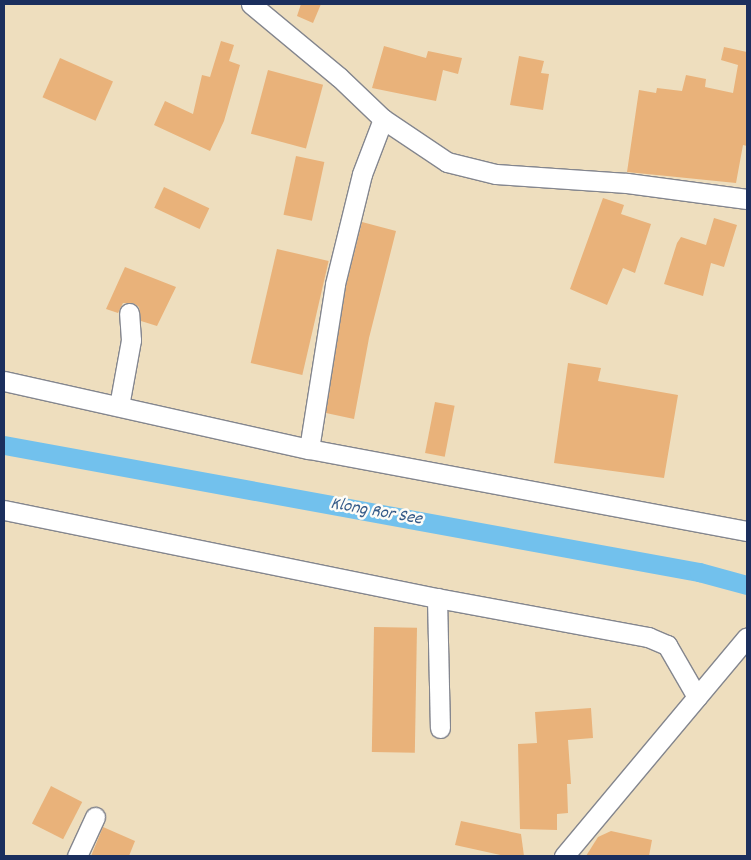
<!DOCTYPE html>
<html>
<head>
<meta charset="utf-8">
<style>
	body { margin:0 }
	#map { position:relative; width:751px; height:860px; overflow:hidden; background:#eedebe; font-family:Dekko,sans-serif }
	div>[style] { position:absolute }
	.canal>* { height:19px; margin:-9.5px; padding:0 9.5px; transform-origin:9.5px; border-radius:9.5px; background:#72c1ed }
	.building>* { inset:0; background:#e9b27a; transform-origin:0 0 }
	.roads { filter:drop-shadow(1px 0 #84868e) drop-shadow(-1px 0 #84868e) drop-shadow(0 1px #84868e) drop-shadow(0 -1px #84868e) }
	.minor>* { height:19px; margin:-9.5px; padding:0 9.5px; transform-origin:9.5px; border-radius:9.5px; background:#fff }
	span { translate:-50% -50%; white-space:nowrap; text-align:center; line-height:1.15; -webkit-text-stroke:5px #fdfcf7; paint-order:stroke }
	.water-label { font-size:18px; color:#355b89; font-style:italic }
	.frame { position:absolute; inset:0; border:5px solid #1b2f5e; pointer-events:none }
</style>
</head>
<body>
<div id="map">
	<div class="canal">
		<i style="left:4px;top:445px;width:707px;rotate:10.36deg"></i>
		<i style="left:699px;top:572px;width:50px;rotate:15.2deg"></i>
	</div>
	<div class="building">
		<i style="clip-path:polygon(301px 4px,321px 4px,313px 23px,297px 16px)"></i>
		<i style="clip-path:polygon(221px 41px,234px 45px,229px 61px,240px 65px,224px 121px,210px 151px,154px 125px,165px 101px,193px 114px,202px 75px,210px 77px)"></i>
		<i style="clip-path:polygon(384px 46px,426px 58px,428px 51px,462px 58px,458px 74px,443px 70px,436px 101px,372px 88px)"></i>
		<i style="clip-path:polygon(724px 47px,747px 52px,747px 146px,743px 145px,736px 183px,627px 172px,639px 90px,656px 93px,657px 88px,682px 91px,686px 75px,706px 79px,705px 87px,733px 93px,738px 65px,721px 60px)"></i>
		<i style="clip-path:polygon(519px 56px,544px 61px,541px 73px,549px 74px,543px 110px,510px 105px)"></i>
		<i style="left:60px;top:58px;width:58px;height:43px;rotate:24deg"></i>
		<i style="left:268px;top:70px;width:57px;height:66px;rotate:15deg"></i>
		<i style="left:296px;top:156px;width:29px;height:60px;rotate:12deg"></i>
		<i style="left:164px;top:187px;width:50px;height:23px;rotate:25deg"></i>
		<i style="clip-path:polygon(603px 198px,624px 205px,621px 214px,651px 224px,635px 273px,623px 268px,607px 305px,570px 289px)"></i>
		<i style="clip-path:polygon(714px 218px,737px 225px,724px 267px,711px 263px,703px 296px,664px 284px,677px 243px,681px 237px,706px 245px)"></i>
		<i style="clip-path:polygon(362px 222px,396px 231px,369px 338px,354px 419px,326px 413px,346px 286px)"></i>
		<i style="left:277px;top:249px;width:53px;height:117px;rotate:13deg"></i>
		<i style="clip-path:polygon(125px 267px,176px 287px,157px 326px,141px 321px,139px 307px,133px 303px,123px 303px,118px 313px,106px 309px)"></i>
		<i style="clip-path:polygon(568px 363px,601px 368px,598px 381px,678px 395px,664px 478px,554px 463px)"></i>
		<i style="left:435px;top:402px;width:20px;height:52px;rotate:11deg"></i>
		<i style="left:374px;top:627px;width:43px;height:125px;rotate:1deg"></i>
		<i style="clip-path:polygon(591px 708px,593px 738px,568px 740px,571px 784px,567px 784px,568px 813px,557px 814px,557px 830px,520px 829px,518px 744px,537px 743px,535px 712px)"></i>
		<i style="left:51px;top:786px;width:35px;height:42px;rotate:27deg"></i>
		<i style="clip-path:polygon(461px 821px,521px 834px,524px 856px,505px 856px,455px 845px)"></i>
		<i style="clip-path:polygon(103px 827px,135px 841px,129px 856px,91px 856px)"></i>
		<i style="clip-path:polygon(611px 831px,652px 840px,649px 856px,586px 856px,598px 837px)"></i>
	</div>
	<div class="roads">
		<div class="minor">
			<i style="left:251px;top:4px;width:114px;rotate:39.7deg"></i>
			<i style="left:339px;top:77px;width:61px;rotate:43.7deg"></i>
			<i style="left:383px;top:119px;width:77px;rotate:33.9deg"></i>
			<i style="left:447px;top:162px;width:50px;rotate:13.8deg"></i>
			<i style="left:496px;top:174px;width:131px;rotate:3.9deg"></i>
			<i style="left:627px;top:183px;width:121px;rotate:7.6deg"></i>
			<i style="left:4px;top:381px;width:312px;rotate:12.6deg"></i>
			<i style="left:309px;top:449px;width:446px;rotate:10.6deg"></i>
			<i style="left:119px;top:406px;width:67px;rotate:-79.7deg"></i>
			<i style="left:131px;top:340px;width:27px;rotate:-94deg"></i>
			<i style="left:309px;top:449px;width:167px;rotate:-81deg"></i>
			<i style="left:335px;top:284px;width:113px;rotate:-76.2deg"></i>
			<i style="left:362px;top:174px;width:59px;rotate:-69.1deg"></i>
			<i style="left:4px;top:510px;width:442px;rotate:11.5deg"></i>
			<i style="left:437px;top:598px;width:215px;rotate:10.5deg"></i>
			<i style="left:648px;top:637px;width:21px;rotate:23deg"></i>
			<i style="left:667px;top:645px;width:60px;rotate:60deg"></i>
			<i style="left:437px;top:598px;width:130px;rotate:88.7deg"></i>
			<i style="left:77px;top:856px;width:43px;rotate:-65.2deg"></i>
			<i style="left:564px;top:856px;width:285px;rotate:-50.1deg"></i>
		</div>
	</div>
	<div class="water-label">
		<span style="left:376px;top:513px;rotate:10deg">Klong Ror See</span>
	</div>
	<div class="frame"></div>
</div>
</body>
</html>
